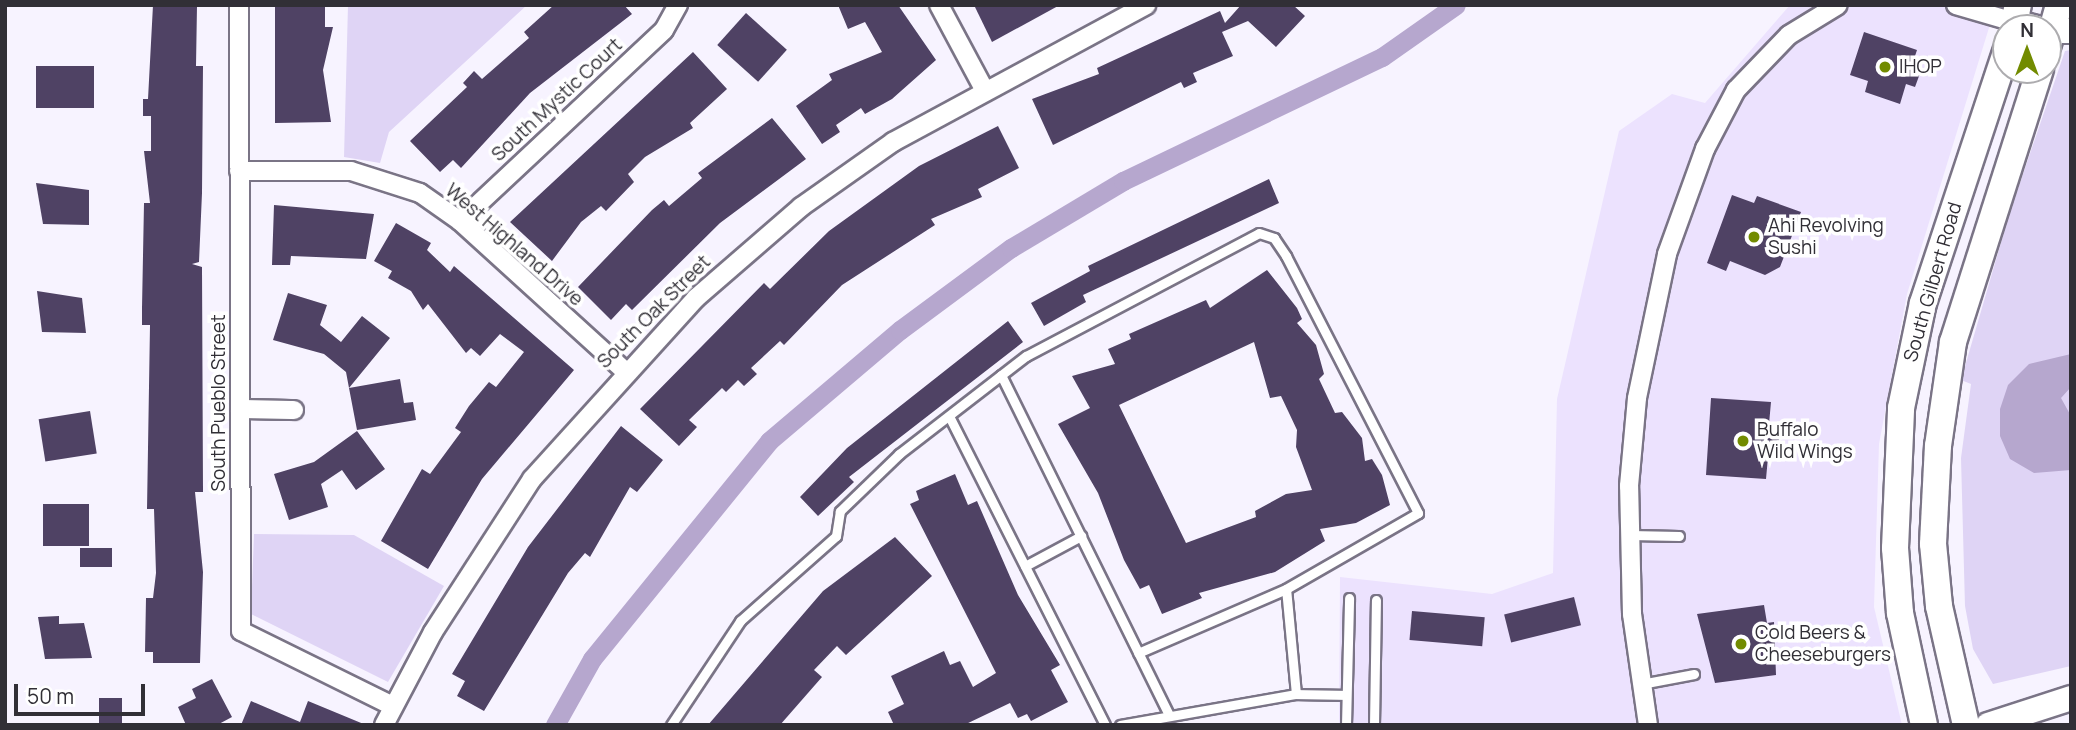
<!DOCTYPE html>
<html>
<head>
<meta charset="utf-8">
<style>
	body { margin:0 }
	#map { position:relative; width:2076px; height:730px; overflow:hidden; background:#f7f3ff; font-family:Manrope,sans-serif }
	div>[style] { position:absolute }
	.built>* { inset:0; background:#ece2fe }
	.green>* { inset:0; background:#dfd4f5 }
	.water>* { inset:0; background:#b6a7ce }
	.canal>* { height:19px; margin:-9.5px; padding:0 9.5px; transform-origin:9.5px; border-radius:9.5px; background:#b6a7ce }
	.building>* { inset:0; background:#4f4264; transform-origin:0 0 }
	.roads { filter:drop-shadow(2px 0 #7a7486) drop-shadow(-2px 0 #7a7486) drop-shadow(0 2px #7a7486) drop-shadow(0 -2px #7a7486) }
	.lane>* { height:9px; margin:-4.5px; padding:0 4.5px; transform-origin:4.5px; border-radius:4.5px; background:#fff }
	.street>* { height:18px; margin:-9px; padding:0 9px; transform-origin:9px; border-radius:9px; background:#fff }
	.secondary>* { height:24px; margin:-12px; padding:0 12px; transform-origin:12px; border-radius:12px; background:#fff }
	.primary>* { height:26px; margin:-13px; padding:0 13px; transform-origin:13px; border-radius:13px; background:#fff }
	.dots>* { width:19px; height:19px; translate:-50% -50%; box-sizing:border-box; border:4px solid #fff; border-radius:50% }
	span { translate:-50% -50%; white-space:nowrap; text-align:center; line-height:1.15; -webkit-text-stroke:7px #fff; paint-order:stroke }
	.poi-label { font-size:19px; color:#312f36 }
	.left { translate:0 -50%; text-align:left }
	.street-label { font-size:19px; color:#312f36 }
	.frame { position:absolute; inset:0; border:7px solid #312f36; pointer-events:none }
	.north { position:absolute; left:1992px; top:14px; width:70px; height:70px; box-sizing:border-box; background:#fff; border:2px solid #adacaf; border-radius:50%; rotate:0deg; font-size:19px; font-weight:700; line-height:28px; text-align:center; color:#312f36 }
	.north::after { content:''; display:block; margin:auto; width:24px; height:32px; background:#728b00; clip-path:polygon(50% 0,100% 100%,50% 72%,0 100%) }
	.scale { position:absolute; left:14px; top:684px; width:131px; height:32px; box-sizing:border-box; border:4px solid #312f36; border-top:0; padding-left:9px; font-size:21px; line-height:24px; white-space:nowrap; color:#312f36; -webkit-text-stroke:5px #fff; paint-order:stroke }
</style>
</head>
<body>
<div id="map">
	<div class="built">
		<i style="clip-path:polygon(1790px 5px,1996px 5px,1907px 294px,1879px 444px,1874px 607px,1902px 725px,1339px 725px,1340px 577px,1492px 594px,1553px 573px,1557px 399px,1619px 131px,1672px 94px,1705px 103px)"></i>
	</div>
	<div class="green">
		<i style="clip-path:polygon(348px 5px,527px 5px,389px 132px,380px 163px,344px 157px)"></i>
		<i style="clip-path:polygon(2071px 50px,2071px 666px,1993px 684px,1973px 649px,1965px 606px,1961px 458px,1971px 384px,1961px 380px,2009px 215px,2065px 51px)"></i>
		<i style="clip-path:polygon(254px 534px,354px 535px,444px 586px,388px 682px,251px 614px)"></i>
	</div>
	<div class="water">
		<i style="clip-path:polygon(2071px 354px,2071px 387px,2061px 398px,2071px 416px,2071px 470px,2034px 473px,2010px 459px,2000px 436px,2000px 409px,2008px 385px,2029px 364px)"></i>
	</div>
	<div class="canal">
		<i style="left:555px;top:725px;width:76px;rotate:-60.7deg"></i>
		<i style="left:592px;top:659px;width:281px;rotate:-50.9deg"></i>
		<i style="left:769px;top:441px;width:172px;rotate:-40.3deg"></i>
		<i style="left:900px;top:330px;width:138px;rotate:-36.5deg"></i>
		<i style="left:1011px;top:248px;width:131px;rotate:-30.9deg"></i>
		<i style="left:1123px;top:181px;width:287px;rotate:-25.6deg"></i>
		<i style="left:1382px;top:57px;width:90px;rotate:-35.1deg"></i>
	</div>
	<div class="building">
		<i style="clip-path:polygon(153px 5px,197px 6px,196px 66px,203px 66px,202px 193px,199px 262px,192px 264px,202px 267px,203px 492px,195px 492px,203px 572px,200px 663px,153px 663px,153px 652px,145px 652px,146px 598px,153px 598px,156px 573px,154px 509px,147px 509px,150px 325px,142px 325px,142px 308px,144px 203px,150px 203px,144px 151px,151px 151px,151px 116px,143px 116px,143px 99px,148px 99px)"></i>
		<i style="clip-path:polygon(275px 5px,325px 5px,325px 27px,333px 27px,323px 70px,331px 122px,275px 123px)"></i>
		<i style="clip-path:polygon(554px 5px,624px 5px,632px 14px,530px 93px,461px 168px,453px 160px,440px 172px,410px 141px,467px 87px,463px 83px,474px 71px,482px 79px,529px 38px,524px 32px)"></i>
		<i style="clip-path:polygon(838px 5px,898px 5px,936px 60px,892px 99px,865px 114px,861px 108px,836px 125px,840px 132px,822px 144px,796px 106px,832px 80px,829px 74px,882px 52px,865px 22px,848px 29px)"></i>
		<i style="clip-path:polygon(974px 5px,1058px 5px,1058px 6px,992px 42px)"></i>
		<i style="clip-path:polygon(1241px 5px,1293px 5px,1305px 16px,1276px 47px,1248px 21px,1222px 32px,1233px 56px,1193px 73px,1197px 82px,1184px 88px,1181px 82px,1053px 145px,1032px 99px,1099px 74px,1097px 68px,1220px 11px,1225px 23px)"></i>
		<i style="left:746px;top:13px;width:55px;height:43px;rotate:42deg"></i>
		<i style="clip-path:polygon(1864px 32px,1917px 50px,1912px 65px,1922px 68px,1915px 87px,1906px 84px,1900px 104px,1865px 92px,1868px 81px,1850px 75px)"></i>
		<i style="clip-path:polygon(693px 52px,727px 89px,690px 123px,693px 128px,645px 157px,628px 174px,634px 182px,606px 211px,601px 206px,581px 222px,552px 261px,510px 222px)"></i>
		<i style="left:36px;top:66px;width:58px;height:42px"></i>
		<i style="clip-path:polygon(772px 118px,806px 159px,720px 223px,632px 310px,626px 304px,611px 320px,578px 287px,652px 210px,664px 200px,669px 206px,702px 178px,698px 173px)"></i>
		<i style="clip-path:polygon(998px 126px,1019px 168px,978px 189px,982px 197px,931px 219px,935px 225px,842px 285px,784px 345px,780px 341px,751px 368px,757px 374px,744px 386px,738px 380px,726px 392px,722px 388px,689px 420px,697px 427px,679px 446px,640px 409px,764px 283px,770px 289px,829px 231px,919px 166px)"></i>
		<i style="clip-path:polygon(1269px 179px,1279px 203px,1083px 295px,1086px 302px,1044px 326px,1031px 303px,1090px 271px,1088px 266px)"></i>
		<i style="clip-path:polygon(36px 183px,89px 190px,89px 225px,43px 224px)"></i>
		<i style="clip-path:polygon(1732px 195px,1754px 203px,1757px 196px,1801px 212px,1780px 267px,1765px 275px,1730px 261px,1726px 271px,1707px 263px)"></i>
		<i style="clip-path:polygon(274px 205px,374px 214px,366px 259px,291px 256px,290px 265px,272px 265px)"></i>
		<i style="clip-path:polygon(396px 223px,431px 243px,427px 250px,450px 272px,454px 266px,574px 370px,482px 479px,428px 569px,381px 541px,422px 469px,430px 474px,461px 432px,455px 428px,469px 406px,489px 382px,496px 387px,524px 352px,500px 334px,480px 356px,471px 348px,466px 353px,428px 304px,423px 310px,411px 291px,388px 278px,392px 271px,374px 261px)"></i>
		<i style="clip-path:polygon(evenodd,1267px 270px,1297px 308px,1302px 319px,1297px 323px,1316px 345px,1324px 374px,1319px 379px,1335px 413px,1342px 412px,1362px 438px,1365px 461px,1372px 459px,1382px 475px,1390px 505px,1356px 523px,1320px 529px,1325px 541px,1275px 572px,1199px 593px,1202px 598px,1162px 614px,1149px 585px,1140px 589px,1124px 560px,1098px 493px,1058px 424px,1090px 408px,1072px 376px,1115px 364px,1108px 349px,1131px 339px,1129px 334px,1206px 300px,1210px 308px,1267px 270px,1254px 342px,1270px 398px,1281px 396px,1297px 430px,1296px 447px,1312px 490px,1286px 494px,1255px 511px,1256px 517px,1186px 543px,1119px 405px,1254px 342px)"></i>
		<i style="clip-path:polygon(37px 291px,82px 298px,86px 333px,42px 332px)"></i>
		<i style="clip-path:polygon(288px 293px,327px 305px,320px 325px,341px 342px,362px 316px,390px 338px,349px 388px,346px 372px,324px 354px,273px 340px)"></i>
		<i style="clip-path:polygon(1008px 321px,1023px 342px,849px 477px,854px 482px,818px 516px,800px 497px,847px 448px)"></i>
		<i style="clip-path:polygon(400px 379px,404px 403px,413px 402px,416px 420px,357px 430px,349px 388px)"></i>
		<i style="clip-path:polygon(1711px 398px,1771px 402px,1769px 424px,1780px 424px,1778px 458px,1768px 457px,1766px 479px,1706px 475px)"></i>
		<i style="left:90px;top:411px;width:43px;height:52px;rotate:81deg"></i>
		<i style="clip-path:polygon(621px 426px,663px 460px,637px 492px,630px 487px,590px 557px,585px 553px,568px 573px,484px 711px,457px 696px,465px 681px,452px 674px,528px 547px)"></i>
		<i style="clip-path:polygon(357px 431px,385px 469px,356px 490px,342px 470px,321px 484px,328px 507px,289px 520px,274px 474px,314px 462px)"></i>
		<i style="clip-path:polygon(955px 474px,968px 505px,977px 501px,1018px 595px,1060px 665px,1051px 670px,1068px 702px,1031px 721px,1027px 714px,1018px 718px,1010px 703px,964px 725px,894px 725px,888px 712px,904px 704px,891px 676px,944px 651px,950px 665px,960px 661px,973px 687px,996px 673px,910px 504px,919px 500px,916px 491px)"></i>
		<i style="left:43px;top:504px;width:46px;height:42px"></i>
		<i style="clip-path:polygon(895px 537px,932px 576px,846px 655px,837px 646px,814px 670px,822px 677px,780px 725px,708px 725px,823px 591px)"></i>
		<i style="left:80px;top:548px;width:32px;height:19px"></i>
		<i style="left:1574px;top:597px;width:29px;height:72px;rotate:76deg"></i>
		<i style="clip-path:polygon(1764px 605px,1767px 623px,1774px 622px,1776px 675px,1715px 683px,1697px 614px)"></i>
		<i style="left:1412px;top:611px;width:73px;height:29px;rotate:5deg"></i>
		<i style="clip-path:polygon(59px 616px,59px 624px,84px 623px,92px 658px,45px 659px,38px 617px)"></i>
		<i style="clip-path:polygon(212px 679px,232px 717px,217px 725px,186px 725px,178px 707px,196px 698px,192px 689px)"></i>
		<i style="left:122px;top:698px;width:27px;height:23px;rotate:90deg"></i>
		<i style="clip-path:polygon(251px 701px,300px 722px,308px 701px,366px 725px,241px 725px)"></i>
	</div>
	<div class="roads">
		<div class="lane">
			<i style="left:1001px;top:375px;width:377px;rotate:63.7deg"></i>
			<i style="left:949px;top:416px;width:346px;rotate:63.2deg"></i>
			<i style="left:1630px;top:535px;width:49px;rotate:1.2deg"></i>
			<i style="left:1025px;top:566px;width:64px;rotate:-28.2deg"></i>
			<i style="left:1641px;top:684px;width:54px;rotate:-10.7deg"></i>
			<i style="left:1296px;top:694px;width:50px;rotate:1.1deg"></i>
			<i style="left:671px;top:725px;width:125px;rotate:-56.4deg"></i>
			<i style="left:740px;top:621px;width:128px;rotate:-41.5deg"></i>
			<i style="left:836px;top:536px;width:25px;rotate:-81deg"></i>
			<i style="left:840px;top:511px;width:82px;rotate:-44deg"></i>
			<i style="left:899px;top:454px;width:160px;rotate:-37.7deg"></i>
			<i style="left:1026px;top:356px;width:263px;rotate:-27.8deg"></i>
			<i style="left:1259px;top:233px;width:16px;rotate:18deg"></i>
			<i style="left:1274px;top:238px;width:22px;rotate:56deg"></i>
			<i style="left:1286px;top:256px;width:289px;rotate:62.8deg"></i>
			<i style="left:1418px;top:513px;width:152px;rotate:150.1deg"></i>
			<i style="left:1286px;top:589px;width:161px;rotate:156.6deg"></i>
			<i style="left:1120px;top:725px;width:179px;rotate:-10deg"></i>
			<i style="left:1296px;top:694px;width:105px;rotate:-95.4deg"></i>
			<i style="left:1346px;top:725px;width:127px;rotate:-88.6deg"></i>
			<i style="left:1374px;top:725px;width:125px;rotate:-89.1deg"></i>
		</div>
		<div class="street">
			<i style="left:239px;top:5px;width:626px;rotate:89.82deg"></i>
			<i style="left:241px;top:631px;width:169px;rotate:26.3deg"></i>
			<i style="left:939px;top:5px;width:95px;rotate:61.8deg"></i>
			<i style="left:1956px;top:5px;width:60px;rotate:16.3deg"></i>
			<i style="left:239px;top:171px;width:112px"></i>
			<i style="left:351px;top:171px;width:72px;rotate:17.7deg"></i>
			<i style="left:420px;top:193px;width:49px;rotate:35deg"></i>
			<i style="left:460px;top:221px;width:222px;rotate:42.3deg"></i>
			<i style="left:460px;top:221px;width:279px;rotate:-43.1deg"></i>
			<i style="left:664px;top:30px;width:29px;rotate:-61deg"></i>
			<i style="left:240px;top:409px;width:54px;rotate:1.1deg"></i>
			<i style="left:384px;top:725px;width:105px;rotate:-62.2deg"></i>
			<i style="left:433px;top:632px;width:182px;rotate:-57.1deg"></i>
			<i style="left:532px;top:479px;width:244px;rotate:-47.8deg"></i>
			<i style="left:696px;top:298px;width:139px;rotate:-40.9deg"></i>
			<i style="left:801px;top:207px;width:113px;rotate:-35.2deg"></i>
			<i style="left:893px;top:142px;width:288px;rotate:-28.4deg"></i>
			<i style="left:1648px;top:725px;width:112px;rotate:-98.2deg"></i>
			<i style="left:1632px;top:614px;width:128px;rotate:-91.3deg"></i>
			<i style="left:1629px;top:486px;width:88px;rotate:-84.8deg"></i>
			<i style="left:1637px;top:398px;width:147px;rotate:-78.2deg"></i>
			<i style="left:1667px;top:254px;width:112px;rotate:-70.1deg"></i>
			<i style="left:1705px;top:149px;width:67px;rotate:-62.3deg"></i>
			<i style="left:1736px;top:90px;width:76px;rotate:-46.1deg"></i>
			<i style="left:1789px;top:35px;width:57px;rotate:-31.5deg"></i>
		</div>
		<div class="secondary">
			<i style="left:2014px;top:22px;width:24px;rotate:15deg"></i>
			<i style="left:2048px;top:31px;width:23px"></i>
			<i style="left:1988px;top:725px;width:87px;rotate:-18deg"></i>
		</div>
		<div class="primary">
			<i style="left:2013px;top:28px;width:24px;rotate:-78deg"></i>
			<i style="left:2048px;top:44px;width:41px;rotate:-74.2deg"></i>
			<i style="left:1924px;top:725px;width:115px;rotate:-102.1deg"></i>
			<i style="left:1900px;top:613px;width:65px;rotate:-94.4deg"></i>
			<i style="left:1895px;top:548px;width:140px;rotate:-87.5deg"></i>
			<i style="left:1901px;top:408px;width:107px;rotate:-78.2deg"></i>
			<i style="left:1923px;top:303px;width:264px;rotate:-71.7deg"></i>
			<i style="left:1966px;top:725px;width:122px;rotate:-102.8deg"></i>
			<i style="left:1939px;top:606px;width:62px;rotate:-95.5deg"></i>
			<i style="left:1933px;top:544px;width:98px;rotate:-87.1deg"></i>
			<i style="left:1938px;top:446px;width:105px;rotate:-81.8deg"></i>
			<i style="left:1953px;top:342px;width:286px;rotate:-72.3deg"></i>
		</div>
	</div>
	<div class="dots">
		<i style="left:1885px;top:67px;background:#728b00"></i>
		<i style="left:1754px;top:237px;background:#728b00"></i>
		<i style="left:1743px;top:441px;background:#728b00"></i>
		<i style="left:1741px;top:644px;background:#728b00"></i>
	</div>
	<div class="poi-label">
		<span class="left" style="left:1899px;top:67px">IHOP</span>
		<span class="left" style="left:1768px;top:237px">Ahi Revolving<br>Sushi</span>
		<span class="left" style="left:1757px;top:441px">Buffalo<br>Wild Wings</span>
		<span class="left" style="left:1755px;top:644px">Cold Beers &amp;<br>Cheeseburgers</span>
	</div>
	<div class="street-label">
		<span style="left:557px;top:100px;rotate:-43deg">South Mystic Court</span>
		<span style="left:514px;top:245px;rotate:41deg">West Highland Drive</span>
		<span style="left:1933px;top:282px;rotate:-74deg">South Gilbert Road</span>
		<span style="left:654px;top:312px;rotate:-45deg">South Oak Street</span>
		<span style="left:219px;top:403px;rotate:-90deg">South Pueblo Street</span>
	</div>
	<div class="frame"></div>
	<div class="north">N</div>
	<div class="scale">50 m</div>
</div>
</body>
</html>
